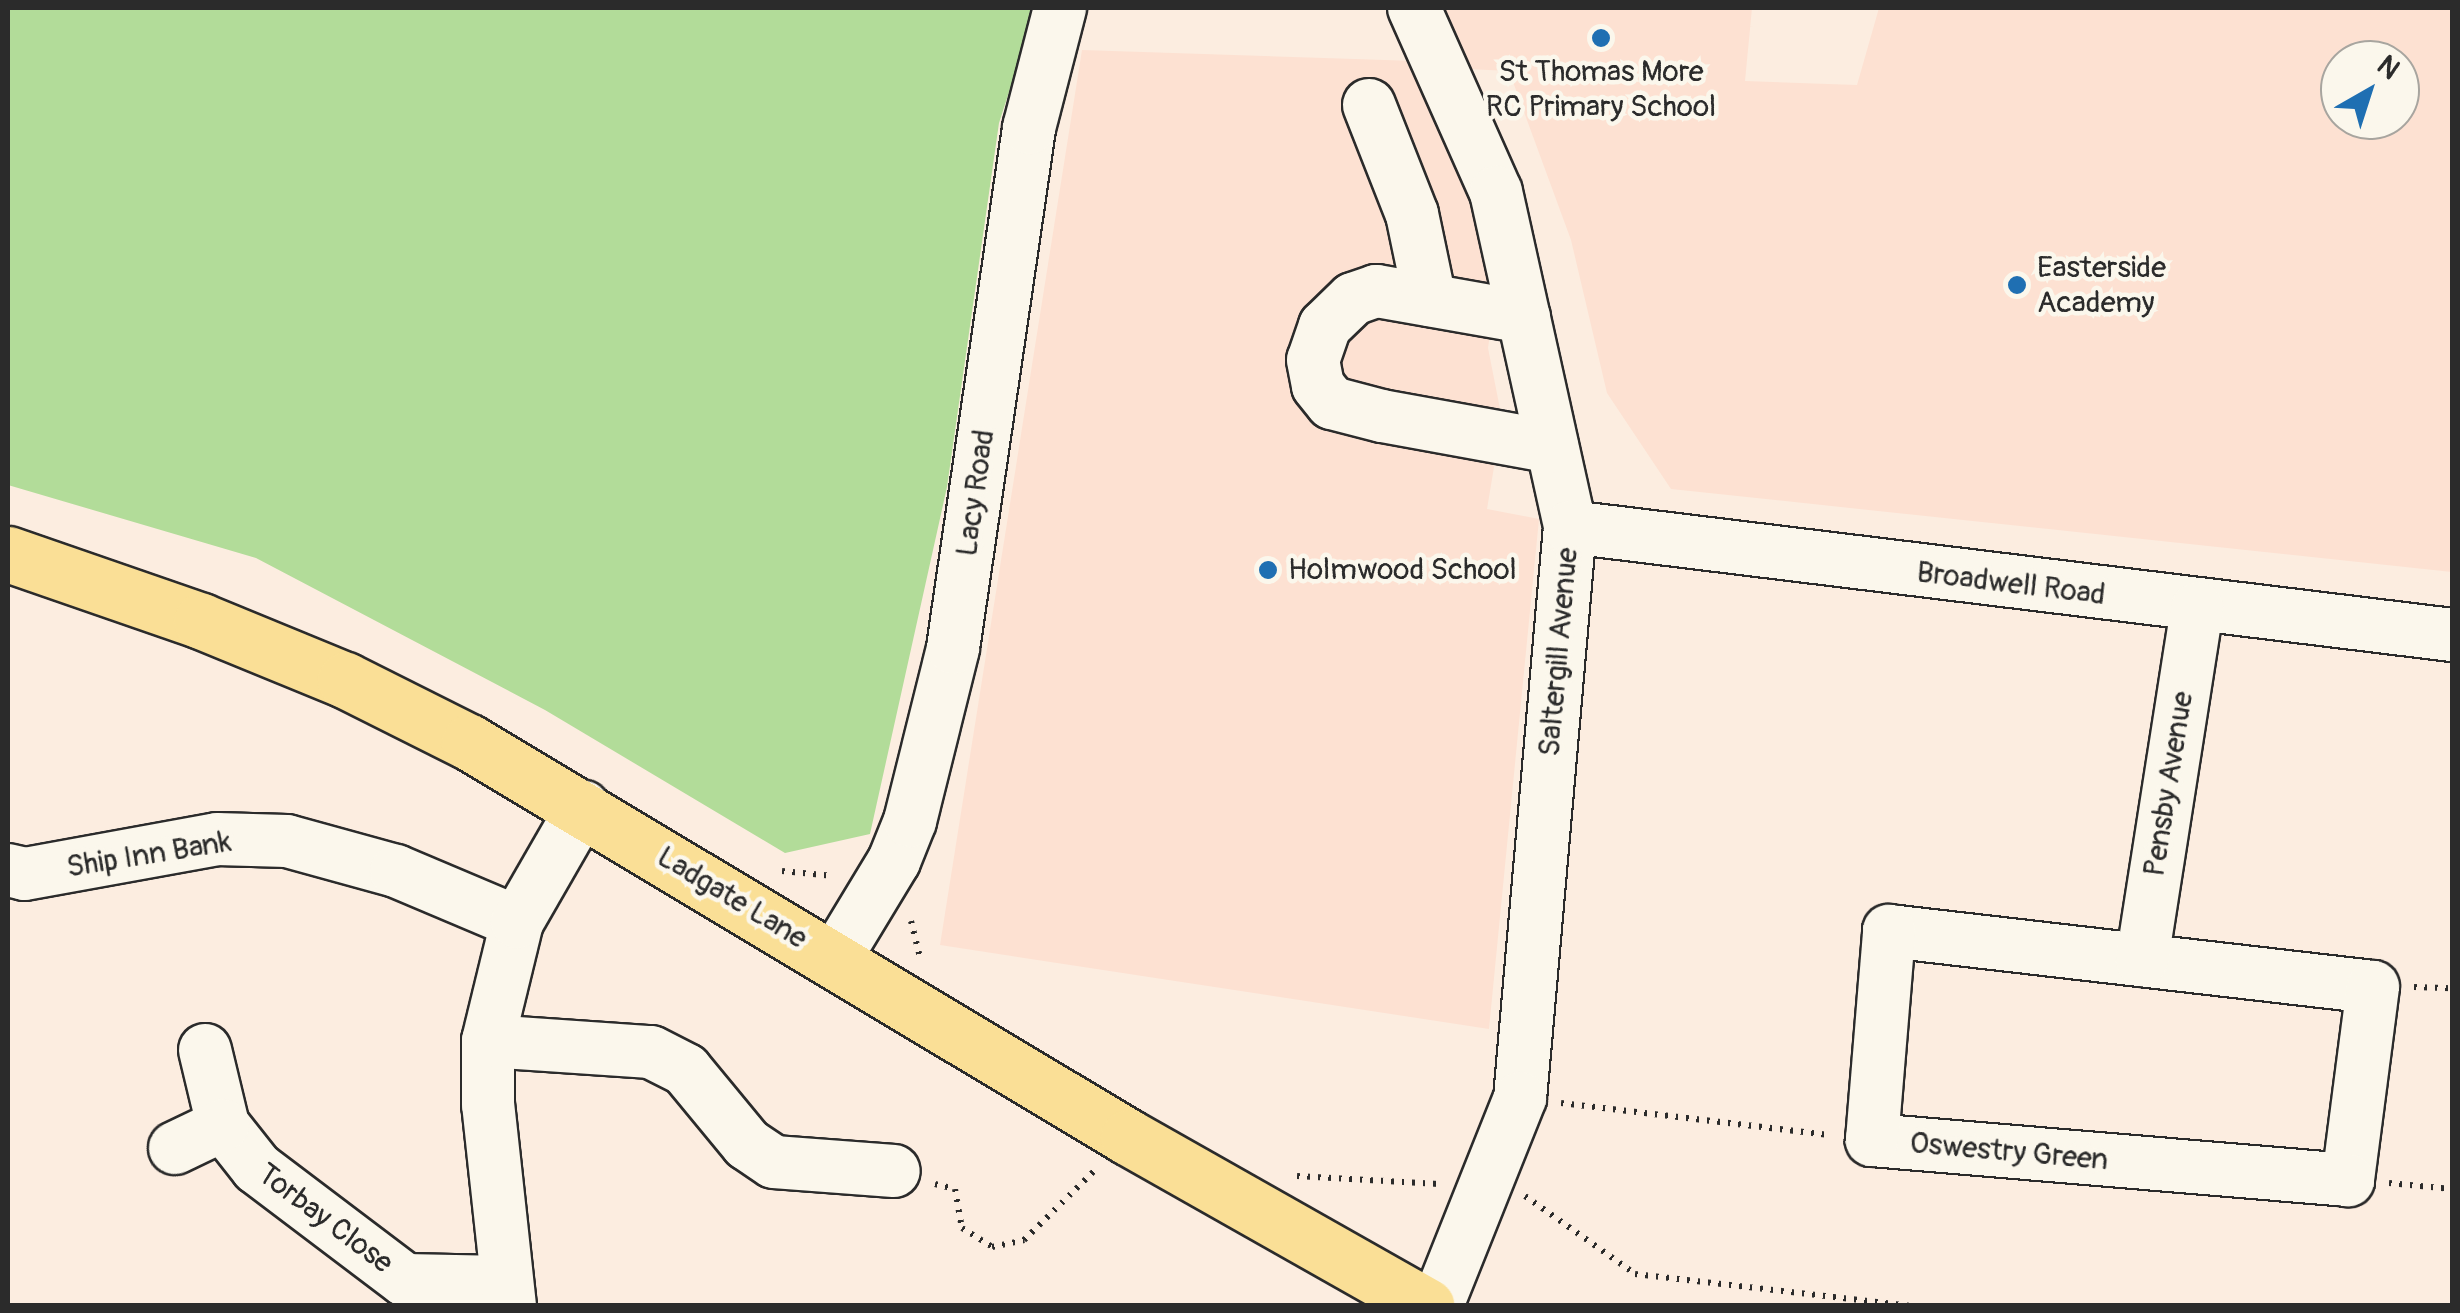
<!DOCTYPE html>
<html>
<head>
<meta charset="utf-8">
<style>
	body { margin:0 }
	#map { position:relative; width:2460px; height:1313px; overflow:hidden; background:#fcede0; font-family:Pangolin,sans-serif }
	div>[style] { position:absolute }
	.built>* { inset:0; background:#fde1d2 }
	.green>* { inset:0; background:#b2dc99 }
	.path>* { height:6px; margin-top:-3px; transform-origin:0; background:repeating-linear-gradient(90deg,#2b2b2b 0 2.5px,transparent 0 10.5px) }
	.roads { filter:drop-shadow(2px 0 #2b2b2b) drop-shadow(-2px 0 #2b2b2b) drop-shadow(0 2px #2b2b2b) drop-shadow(0 -2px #2b2b2b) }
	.minor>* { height:52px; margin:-26px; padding:0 26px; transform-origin:26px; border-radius:26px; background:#fbf7ec }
	.major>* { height:55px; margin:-27.5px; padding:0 27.5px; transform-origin:27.5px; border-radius:27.5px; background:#fadf96 }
	.dots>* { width:28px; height:28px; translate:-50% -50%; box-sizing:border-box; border:5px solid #fbf7ec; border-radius:50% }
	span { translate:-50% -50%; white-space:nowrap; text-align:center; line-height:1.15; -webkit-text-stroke:9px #fbf7ec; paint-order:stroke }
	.poi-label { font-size:30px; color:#2b2b2b }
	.left { translate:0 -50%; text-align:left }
	.street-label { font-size:30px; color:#2b2b2b }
	.frame { position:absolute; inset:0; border:10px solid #2b2b2b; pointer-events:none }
	.north { position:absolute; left:2320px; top:40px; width:100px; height:100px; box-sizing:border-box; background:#fbf7ec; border:2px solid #a8a59f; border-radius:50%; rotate:39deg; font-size:28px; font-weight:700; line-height:40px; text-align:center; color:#2b2b2b }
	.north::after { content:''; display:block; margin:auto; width:35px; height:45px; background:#1f6fb2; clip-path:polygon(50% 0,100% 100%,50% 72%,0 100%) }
</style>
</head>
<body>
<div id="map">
	<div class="built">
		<i style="clip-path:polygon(evenodd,1439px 8px,1752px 8px,1745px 81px,1857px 85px,1879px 8px,2452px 8px,2452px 572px,1671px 489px,1607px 393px,1571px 240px,1509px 71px,1468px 69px,1439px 8px,2340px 60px,2400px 60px,2400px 120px,2340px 120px,2340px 60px)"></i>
		<i style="clip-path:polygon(1082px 50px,1416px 61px,1486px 227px,1496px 293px,1488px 348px,1502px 419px,1487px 509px,1539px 519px,1489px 1029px,940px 945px)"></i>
	</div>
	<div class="green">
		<i style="clip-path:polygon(8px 8px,1036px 8px,999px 123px,947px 487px,870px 834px,785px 853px,545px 710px,256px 558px,8px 485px)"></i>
	</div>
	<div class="path">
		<i style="left:782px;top:871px;width:52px;rotate:5.5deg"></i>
		<i style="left:911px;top:921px;width:36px;rotate:76deg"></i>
		<i style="left:2414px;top:987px;width:38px;rotate:2deg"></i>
		<i style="left:1561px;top:1103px;width:272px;rotate:6.8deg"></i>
		<i style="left:1297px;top:1176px;width:142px;rotate:3.2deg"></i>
		<i style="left:2389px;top:1183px;width:63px;rotate:5.4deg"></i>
		<i style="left:935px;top:1184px;width:21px;rotate:14deg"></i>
		<i style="left:955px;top:1189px;width:40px;rotate:80deg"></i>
		<i style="left:962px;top:1228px;width:36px;rotate:32deg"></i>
		<i style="left:992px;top:1247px;width:33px;rotate:-12deg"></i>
		<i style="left:1024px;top:1240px;width:100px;rotate:-44.6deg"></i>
		<i style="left:1525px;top:1196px;width:135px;rotate:35.3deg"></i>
		<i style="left:1635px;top:1274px;width:278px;rotate:6.6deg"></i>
		<i style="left:1264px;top:1306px;width:12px"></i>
	</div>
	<div class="roads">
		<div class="minor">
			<i style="left:1414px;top:8px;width:201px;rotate:66deg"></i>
			<i style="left:1496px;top:192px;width:343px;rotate:77.5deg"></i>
			<i style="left:1570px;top:527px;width:573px;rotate:95deg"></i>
			<i style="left:1520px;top:1098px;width:224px;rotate:111.8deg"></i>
			<i style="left:1369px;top:105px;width:117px;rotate:68.5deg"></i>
			<i style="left:1412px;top:214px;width:88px;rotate:78.2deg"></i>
			<i style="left:1524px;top:317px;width:150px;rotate:-170deg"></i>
			<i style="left:1376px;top:291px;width:24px;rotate:161deg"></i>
			<i style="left:1353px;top:299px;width:39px;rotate:136deg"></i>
			<i style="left:1325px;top:326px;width:36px;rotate:109deg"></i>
			<i style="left:1313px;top:360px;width:26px;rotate:79deg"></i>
			<i style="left:1318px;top:386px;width:22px;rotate:51deg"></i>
			<i style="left:1332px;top:403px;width:52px;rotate:14.6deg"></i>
			<i style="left:1382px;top:416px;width:173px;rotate:10.3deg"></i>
			<i style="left:1570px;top:527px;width:889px;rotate:6.98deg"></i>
			<i style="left:8px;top:870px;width:17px;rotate:13deg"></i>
			<i style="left:25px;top:874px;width:195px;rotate:-10.3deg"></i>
			<i style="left:217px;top:839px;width:70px;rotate:1.6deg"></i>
			<i style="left:287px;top:841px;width:113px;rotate:15.4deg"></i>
			<i style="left:396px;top:871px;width:131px;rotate:22.9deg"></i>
			<i style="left:1889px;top:931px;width:487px;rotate:6.6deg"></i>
			<i style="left:2373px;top:987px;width:195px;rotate:97.4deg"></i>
			<i style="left:2348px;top:1180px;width:478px;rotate:-175.2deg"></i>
			<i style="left:1872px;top:1140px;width:210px;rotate:-85.3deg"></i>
			<i style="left:834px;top:960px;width:116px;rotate:-58.8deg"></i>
			<i style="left:894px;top:861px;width:43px;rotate:-68.2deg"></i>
			<i style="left:910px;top:821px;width:178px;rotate:-76deg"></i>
			<i style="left:953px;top:648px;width:526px;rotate:-81.68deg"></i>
			<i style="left:1029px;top:128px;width:124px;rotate:-75.5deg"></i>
			<i style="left:2142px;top:960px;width:356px;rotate:-81.1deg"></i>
			<i style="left:488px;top:1041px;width:163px;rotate:3.9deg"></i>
			<i style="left:651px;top:1052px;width:39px;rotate:27deg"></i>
			<i style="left:686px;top:1070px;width:96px;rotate:50.5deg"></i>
			<i style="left:747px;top:1144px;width:32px;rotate:34deg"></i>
			<i style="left:774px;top:1162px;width:120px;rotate:4.3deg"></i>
			<i style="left:205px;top:1050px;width:77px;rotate:76.5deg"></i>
			<i style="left:223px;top:1125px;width:55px;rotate:51.7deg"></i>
			<i style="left:257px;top:1168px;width:186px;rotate:37.1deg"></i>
			<i style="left:405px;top:1280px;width:99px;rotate:1.2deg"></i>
			<i style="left:175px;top:1148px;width:53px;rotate:-25.6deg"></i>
			<i style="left:510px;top:1306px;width:202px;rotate:-96.2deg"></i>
			<i style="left:488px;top:1105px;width:64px;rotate:-90deg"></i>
			<i style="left:488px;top:1041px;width:122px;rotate:-76.3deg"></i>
			<i style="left:517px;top:922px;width:133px;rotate:-60.1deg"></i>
		</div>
		<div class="major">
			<i style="left:8px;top:554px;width:204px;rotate:19.1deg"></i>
			<i style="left:201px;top:621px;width:156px;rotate:22.3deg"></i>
			<i style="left:345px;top:680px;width:139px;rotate:26.6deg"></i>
			<i style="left:469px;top:742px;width:768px;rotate:30.94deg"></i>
			<i style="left:1128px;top:1137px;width:343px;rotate:29.5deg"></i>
		</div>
	</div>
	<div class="dots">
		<i style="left:1601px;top:38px;background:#1f6fb2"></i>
		<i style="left:2017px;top:285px;background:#1f6fb2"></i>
		<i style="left:1268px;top:570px;background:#1f6fb2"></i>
	</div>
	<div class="poi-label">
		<span style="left:1601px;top:89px">St Thomas More<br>RC Primary School</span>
		<span class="left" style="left:2037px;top:285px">Easterside<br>Academy</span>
		<span class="left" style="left:1288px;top:570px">Holmwood School</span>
	</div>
	<div class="street-label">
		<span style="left:976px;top:493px;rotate:-82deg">Lacy Road</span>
		<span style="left:2011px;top:584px;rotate:7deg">Broadwell Road</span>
		<span style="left:1559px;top:652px;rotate:-85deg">Saltergill Avenue</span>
		<span style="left:2169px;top:784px;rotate:-81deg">Pensby Avenue</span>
		<span style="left:149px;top:855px;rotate:-9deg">Ship Inn Bank</span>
		<span style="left:732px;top:898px;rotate:31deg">Ladgate Lane</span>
		<span style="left:2009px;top:1152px;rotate:5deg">Oswestry Green</span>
		<span style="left:325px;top:1219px;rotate:37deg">Torbay Close</span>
	</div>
	<div class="frame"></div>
	<div class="north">N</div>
</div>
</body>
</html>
